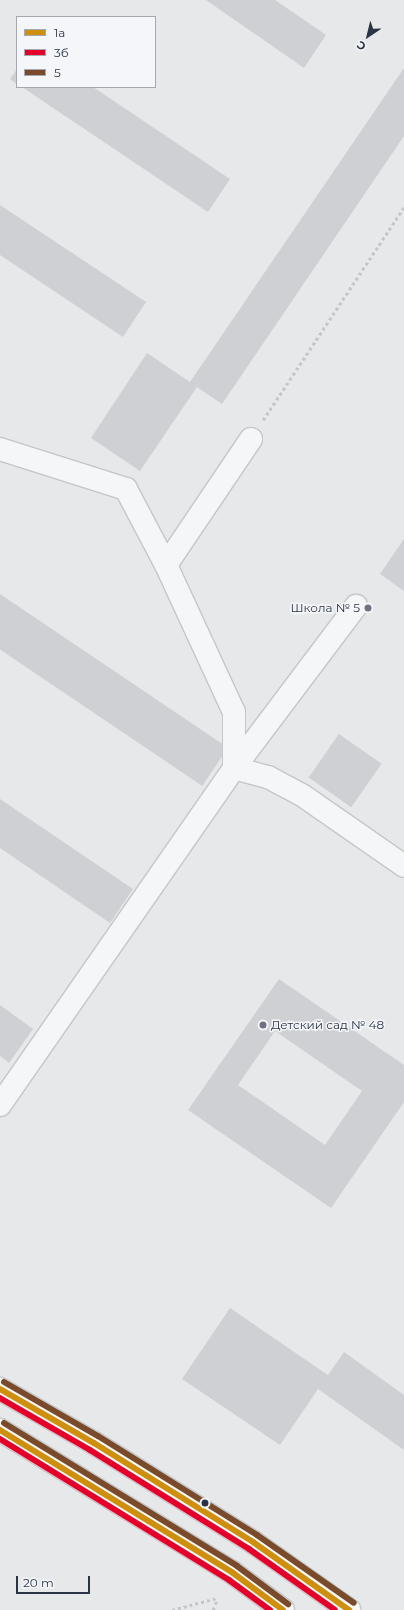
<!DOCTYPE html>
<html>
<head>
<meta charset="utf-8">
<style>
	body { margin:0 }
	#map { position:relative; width:404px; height:1610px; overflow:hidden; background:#e6e8ea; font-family:Montserrat,sans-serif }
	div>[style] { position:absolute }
	.building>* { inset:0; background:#ced0d3; transform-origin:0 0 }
	.path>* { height:2.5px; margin-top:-1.25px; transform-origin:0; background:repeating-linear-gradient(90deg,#c5c6ca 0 3px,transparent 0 6px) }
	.roads { filter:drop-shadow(1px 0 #c4c6c8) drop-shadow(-1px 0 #c4c6c8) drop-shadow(0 1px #c4c6c8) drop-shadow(0 -1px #c4c6c8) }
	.minor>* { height:22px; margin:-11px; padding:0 11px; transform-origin:11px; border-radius:11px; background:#f5f6f7 }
	.major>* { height:22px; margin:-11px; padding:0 11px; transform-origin:11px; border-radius:11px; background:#f8f8f8 }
	.bus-1>* { height:6px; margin:-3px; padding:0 3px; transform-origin:3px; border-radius:3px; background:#ce8f0e }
	.bus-2>* { height:6px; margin:-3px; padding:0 3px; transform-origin:3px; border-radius:3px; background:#e4002b }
	.bus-3>* { height:6px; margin:-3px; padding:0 3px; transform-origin:3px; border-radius:3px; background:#7a4b2a }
	.dots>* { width:11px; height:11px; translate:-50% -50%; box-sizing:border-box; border:2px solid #f4f6f9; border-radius:50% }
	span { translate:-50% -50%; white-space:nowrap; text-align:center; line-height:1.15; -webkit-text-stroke:3px #f4f6f9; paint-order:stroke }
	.poi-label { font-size:12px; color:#2b3445 }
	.right { translate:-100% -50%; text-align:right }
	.left { translate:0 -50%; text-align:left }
	.legend { position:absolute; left:16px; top:16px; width:140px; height:72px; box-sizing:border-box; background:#f4f6f9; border:1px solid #a4a8b1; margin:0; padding:5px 7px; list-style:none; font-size:12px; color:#2b3445 }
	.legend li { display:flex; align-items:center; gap:8px; height:20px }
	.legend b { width:20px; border:1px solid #a4a8b1 }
	.north { position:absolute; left:348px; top:16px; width:40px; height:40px; -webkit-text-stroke:3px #f4f6f9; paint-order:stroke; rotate:215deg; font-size:11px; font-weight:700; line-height:16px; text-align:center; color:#2b3445 }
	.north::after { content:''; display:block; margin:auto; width:14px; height:18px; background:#2b3445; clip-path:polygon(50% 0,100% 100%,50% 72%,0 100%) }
	.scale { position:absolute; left:16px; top:1576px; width:74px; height:18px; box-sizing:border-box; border:2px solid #2b3445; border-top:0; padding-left:5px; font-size:12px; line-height:14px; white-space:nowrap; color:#2b3445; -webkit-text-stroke:3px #f4f6f9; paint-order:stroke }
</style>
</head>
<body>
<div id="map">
	<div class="building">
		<i style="clip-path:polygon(206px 0,275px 0,326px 35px,304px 68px)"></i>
		<i style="clip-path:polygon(404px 68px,404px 136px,222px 404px,197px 387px,140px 471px,91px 438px,147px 353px,190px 382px)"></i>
		<i style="clip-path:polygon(17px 69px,17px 84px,10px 79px)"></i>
		<i style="clip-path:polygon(22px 87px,93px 87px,230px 179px,208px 212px)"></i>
		<i style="clip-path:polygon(0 205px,146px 302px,123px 337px,0 255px)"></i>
		<i style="clip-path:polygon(404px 539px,404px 591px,380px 574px)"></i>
		<i style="left:0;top:594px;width:275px;height:46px;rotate:34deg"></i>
		<i style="left:339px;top:734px;width:52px;height:53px;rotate:35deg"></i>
		<i style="clip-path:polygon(0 799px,133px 889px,110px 923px,0 848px)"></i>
		<i style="clip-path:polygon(evenodd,279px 979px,404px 1065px,404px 1102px,331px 1208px,188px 1110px,279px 979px,275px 1031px,362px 1091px,325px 1145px,238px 1085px,275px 1031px)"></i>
		<i style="clip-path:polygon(0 1005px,33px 1029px,9px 1063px,0 1056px)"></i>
		<i style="clip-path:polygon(230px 1308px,328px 1375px,344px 1352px,404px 1395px,404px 1450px,318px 1389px,280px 1445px,182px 1379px)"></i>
	</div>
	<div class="path">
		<i style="left:263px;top:420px;width:255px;rotate:-56.5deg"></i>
		<i style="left:172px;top:1610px;width:47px;rotate:-14.9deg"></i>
		<i style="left:213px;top:1610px;width:12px;rotate:-70deg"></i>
	</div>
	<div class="roads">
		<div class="minor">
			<i style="left:0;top:449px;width:132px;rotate:17.6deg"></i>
			<i style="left:126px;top:489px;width:86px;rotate:62.2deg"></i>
			<i style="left:166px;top:565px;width:162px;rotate:65.2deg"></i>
			<i style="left:234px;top:712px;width:56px;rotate:90deg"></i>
			<i style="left:166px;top:565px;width:152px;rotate:-56deg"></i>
			<i style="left:234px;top:768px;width:35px;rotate:15deg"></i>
			<i style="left:268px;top:777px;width:38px;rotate:28deg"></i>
			<i style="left:302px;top:795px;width:124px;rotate:34.8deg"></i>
			<i style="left:0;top:1105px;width:410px;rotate:-55.2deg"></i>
			<i style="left:234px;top:768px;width:203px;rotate:-53deg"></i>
		</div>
		<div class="major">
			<i style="left:0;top:1389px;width:108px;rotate:29.9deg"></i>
			<i style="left:94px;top:1443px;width:187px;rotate:31.9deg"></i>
			<i style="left:253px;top:1542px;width:118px;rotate:35.3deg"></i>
			<i style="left:0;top:1430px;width:273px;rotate:31.5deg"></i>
			<i style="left:233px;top:1573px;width:62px;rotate:36.5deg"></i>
		</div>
	</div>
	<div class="bus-1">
		<i style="left:0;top:1389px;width:108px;rotate:29.9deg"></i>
		<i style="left:94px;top:1443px;width:187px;rotate:31.9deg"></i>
		<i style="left:253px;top:1542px;width:118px;rotate:35.3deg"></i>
		<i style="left:0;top:1430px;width:273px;rotate:31.5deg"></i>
		<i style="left:233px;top:1573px;width:62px;rotate:36.5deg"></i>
	</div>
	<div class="bus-2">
		<i style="left:0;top:1398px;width:104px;rotate:30deg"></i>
		<i style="left:90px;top:1450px;width:187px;rotate:31.9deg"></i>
		<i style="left:249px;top:1549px;width:105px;rotate:35.3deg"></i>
		<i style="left:0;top:1439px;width:269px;rotate:31.6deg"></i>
		<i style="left:229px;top:1580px;width:51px;rotate:36.2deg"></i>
	</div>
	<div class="bus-3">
		<i style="left:4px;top:1382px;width:108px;rotate:29.9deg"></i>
		<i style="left:98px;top:1436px;width:187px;rotate:31.9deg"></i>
		<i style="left:257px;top:1535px;width:118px;rotate:35deg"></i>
		<i style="left:4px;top:1423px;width:273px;rotate:31.5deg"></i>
		<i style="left:237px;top:1566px;width:64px;rotate:36.7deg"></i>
	</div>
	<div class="dots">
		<i style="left:368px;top:608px;background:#6c737f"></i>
		<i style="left:263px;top:1025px;background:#6c737f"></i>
		<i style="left:205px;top:1503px;background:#2b3445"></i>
	</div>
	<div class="poi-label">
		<span class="right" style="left:360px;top:608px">Школа № 5</span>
		<span class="left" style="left:271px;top:1025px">Детский сад № 48</span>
	</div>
	<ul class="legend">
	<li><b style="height:5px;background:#ce8f0e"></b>1а</li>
	<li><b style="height:5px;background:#e4002b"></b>3б</li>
	<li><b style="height:5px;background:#7a4b2a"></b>5</li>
	</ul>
	<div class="north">С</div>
	<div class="scale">20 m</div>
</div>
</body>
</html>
